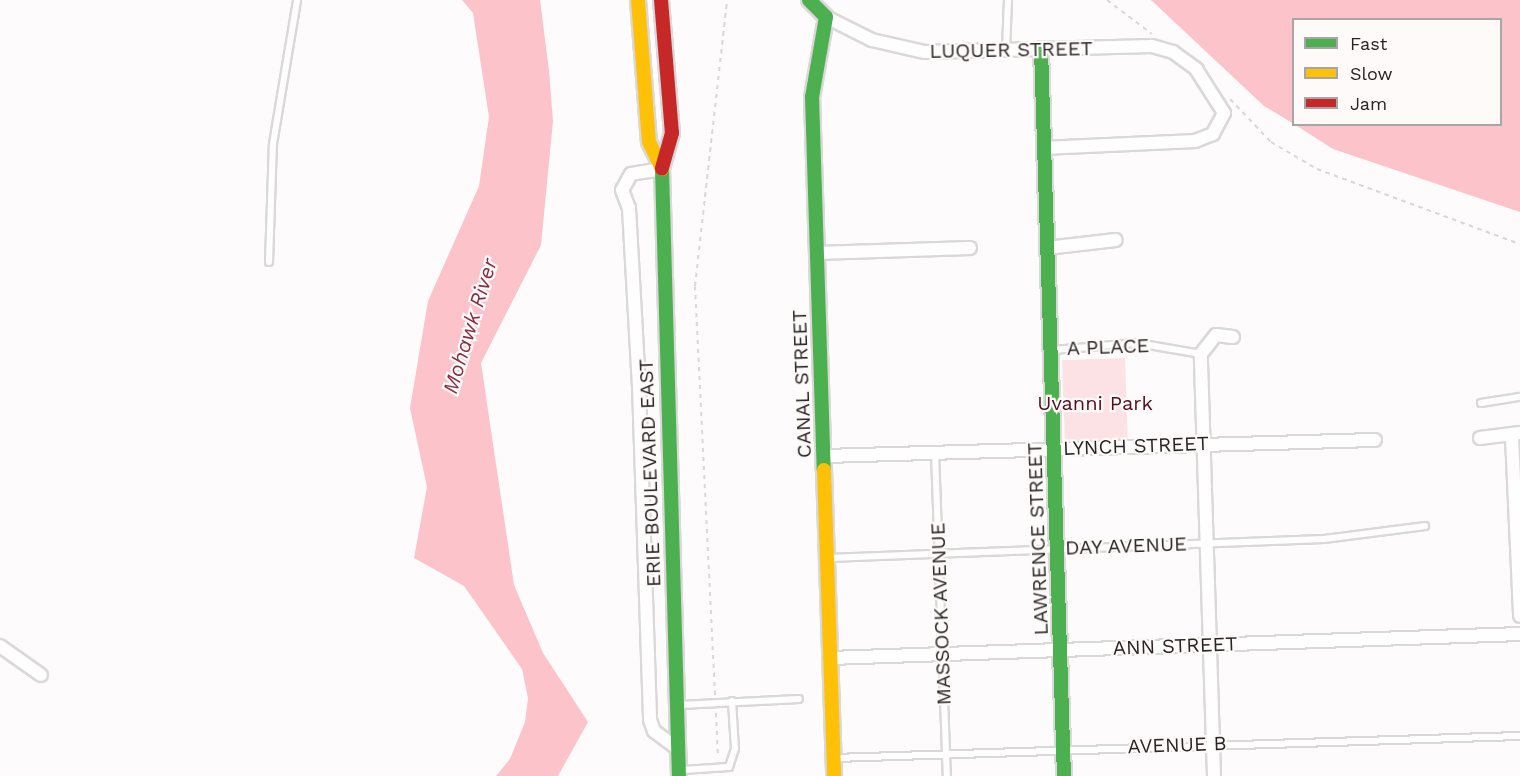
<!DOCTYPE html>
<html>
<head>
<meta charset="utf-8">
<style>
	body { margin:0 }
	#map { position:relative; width:1520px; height:776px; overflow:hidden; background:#fdfbfb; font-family:"Work Sans",sans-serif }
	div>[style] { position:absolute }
	.green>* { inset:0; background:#fde2e5; transform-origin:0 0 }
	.water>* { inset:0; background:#fcc3ca }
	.path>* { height:2px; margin-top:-1px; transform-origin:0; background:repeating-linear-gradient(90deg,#d9d8d8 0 4.5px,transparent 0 9px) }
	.roads { filter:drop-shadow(2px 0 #dbd8d8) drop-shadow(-2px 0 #dbd8d8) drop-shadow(0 2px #dbd8d8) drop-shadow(0 -2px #dbd8d8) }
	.lane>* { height:6px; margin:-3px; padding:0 3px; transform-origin:3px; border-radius:3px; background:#fffefe }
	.street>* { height:12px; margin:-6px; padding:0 6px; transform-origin:6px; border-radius:6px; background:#fffefe }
	.fast>* { height:14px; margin:-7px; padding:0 7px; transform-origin:7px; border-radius:7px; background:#4caf50 }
	.slow>* { height:14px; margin:-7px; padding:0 7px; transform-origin:7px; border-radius:7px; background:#ffc107 }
	.jam>* { height:14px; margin:-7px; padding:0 7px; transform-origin:7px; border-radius:7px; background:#c62828 }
	span { translate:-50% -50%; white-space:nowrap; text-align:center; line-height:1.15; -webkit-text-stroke:4.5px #fefafa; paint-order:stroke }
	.street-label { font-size:20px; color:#292525 }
	.park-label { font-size:20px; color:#520d1f }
	.water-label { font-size:21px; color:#882d41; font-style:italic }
	.legend { position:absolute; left:1292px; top:18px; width:210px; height:108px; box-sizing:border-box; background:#fefafa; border:2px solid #a9a5a5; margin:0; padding:8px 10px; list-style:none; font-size:18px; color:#292525 }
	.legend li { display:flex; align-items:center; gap:12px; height:30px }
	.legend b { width:30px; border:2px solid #a9a5a5 }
</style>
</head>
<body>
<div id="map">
	<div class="green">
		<i style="left:1125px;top:358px;width:88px;height:63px;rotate:88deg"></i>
	</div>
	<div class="water">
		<i style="clip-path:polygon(462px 0,540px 0,549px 71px,553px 121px,541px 245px,481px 363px,514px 585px,543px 653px,588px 722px,558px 776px,496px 776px,510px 759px,525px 722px,528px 698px,522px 669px,464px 586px,414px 558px,427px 487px,410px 408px,428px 301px,479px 186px,489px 117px,473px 13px)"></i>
		<i style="clip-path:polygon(1151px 0,1520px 0,1520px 212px,1333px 149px,1294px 124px,1500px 124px,1500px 20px,1294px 20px,1294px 124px,1264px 106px)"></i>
	</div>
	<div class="path">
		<i style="left:1107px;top:0;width:56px;rotate:37.1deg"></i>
		<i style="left:1230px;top:99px;width:59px;rotate:46.4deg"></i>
		<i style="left:1271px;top:142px;width:53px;rotate:30.4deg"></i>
		<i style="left:1317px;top:169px;width:216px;rotate:20.3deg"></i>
		<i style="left:715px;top:695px;width:409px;rotate:-92.8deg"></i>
		<i style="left:695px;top:286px;width:288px;rotate:-83.6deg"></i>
		<i style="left:716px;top:713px;width:45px;rotate:87.5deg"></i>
	</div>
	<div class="roads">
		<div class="lane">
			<i style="left:1006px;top:50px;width:50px;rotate:-87.7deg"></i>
			<i style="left:269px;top:262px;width:118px;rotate:-88.1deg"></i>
			<i style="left:273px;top:144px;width:146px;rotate:-80.5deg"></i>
			<i style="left:1053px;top:350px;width:84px;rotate:-4.8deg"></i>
			<i style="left:1137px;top:343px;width:65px;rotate:9.8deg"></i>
			<i style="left:1481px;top:403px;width:39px;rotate:-9deg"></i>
			<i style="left:935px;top:453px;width:323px;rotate:87.9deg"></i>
			<i style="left:828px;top:558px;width:496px;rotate:-2.2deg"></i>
			<i style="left:1324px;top:539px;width:102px;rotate:-7.3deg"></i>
			<i style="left:680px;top:705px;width:119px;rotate:-2.9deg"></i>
			<i style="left:834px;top:758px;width:686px;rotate:-1.84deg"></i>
			<i style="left:683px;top:770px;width:46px;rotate:-3.7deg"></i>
			<i style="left:729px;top:767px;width:19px;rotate:-72deg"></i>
			<i style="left:735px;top:749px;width:48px;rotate:-93.6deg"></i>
		</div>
		<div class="street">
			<i style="left:826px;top:17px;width:51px;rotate:26.6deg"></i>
			<i style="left:872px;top:40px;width:53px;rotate:13deg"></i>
			<i style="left:924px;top:52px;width:228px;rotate:-1.5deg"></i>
			<i style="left:1152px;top:46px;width:22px;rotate:16deg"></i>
			<i style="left:1173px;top:52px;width:29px;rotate:36deg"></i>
			<i style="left:1196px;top:69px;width:52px;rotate:57.5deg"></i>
			<i style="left:1224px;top:113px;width:24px;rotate:118deg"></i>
			<i style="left:1213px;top:134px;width:19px;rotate:159deg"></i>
			<i style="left:1195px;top:141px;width:152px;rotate:177.4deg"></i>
			<i style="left:662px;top:169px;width:31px;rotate:171deg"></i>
			<i style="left:631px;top:174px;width:18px;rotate:119deg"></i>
			<i style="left:622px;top:190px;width:19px;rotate:69deg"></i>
			<i style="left:629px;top:208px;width:178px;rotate:86.8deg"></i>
			<i style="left:639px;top:386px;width:334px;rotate:88.1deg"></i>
			<i style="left:650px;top:720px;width:12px;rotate:70deg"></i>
			<i style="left:654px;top:731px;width:30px;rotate:37deg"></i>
			<i style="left:1047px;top:248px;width:69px;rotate:-6.6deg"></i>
			<i style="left:817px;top:253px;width:153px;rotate:-1.9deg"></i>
			<i style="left:1512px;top:437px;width:179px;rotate:87.4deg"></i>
			<i style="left:1480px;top:438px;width:40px;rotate:-7.1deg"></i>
			<i style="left:825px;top:456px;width:550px;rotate:-1.67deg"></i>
			<i style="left:0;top:646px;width:50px;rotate:35.3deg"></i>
			<i style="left:830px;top:658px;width:690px;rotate:-1.99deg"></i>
			<i style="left:1214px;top:776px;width:422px;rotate:-91.8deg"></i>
			<i style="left:1201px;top:354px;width:24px;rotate:-52deg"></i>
			<i style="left:1216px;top:335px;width:17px;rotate:7deg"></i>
		</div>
		<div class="fast">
			<i style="left:809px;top:0;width:24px;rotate:45deg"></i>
			<i style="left:826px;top:17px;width:81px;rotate:99.9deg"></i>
			<i style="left:812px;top:97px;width:373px;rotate:88.2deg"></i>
			<i style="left:1041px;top:49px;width:727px;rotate:88.19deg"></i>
			<i style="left:662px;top:169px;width:607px;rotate:88.4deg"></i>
		</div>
		<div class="slow">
			<i style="left:638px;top:0;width:142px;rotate:85.6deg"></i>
			<i style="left:649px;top:142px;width:30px;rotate:64deg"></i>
			<i style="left:824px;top:470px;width:306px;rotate:88.1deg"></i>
		</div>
		<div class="jam">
			<i style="left:661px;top:0;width:133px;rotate:85.3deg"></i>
			<i style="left:672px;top:133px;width:37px;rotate:106deg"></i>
		</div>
	</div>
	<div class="street-label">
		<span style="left:1011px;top:50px;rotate:-1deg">LUQUER STREET</span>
		<span style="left:1108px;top:347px;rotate:-2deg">A PLACE</span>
		<span style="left:802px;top:384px;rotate:-92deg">CANAL STREET</span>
		<span style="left:1136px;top:446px;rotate:-2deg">LYNCH STREET</span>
		<span style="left:650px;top:473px;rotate:-92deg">ERIE BOULEVARD EAST</span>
		<span style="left:1038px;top:539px;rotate:-92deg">LAWRENCE STREET</span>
		<span style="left:1126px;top:546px;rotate:-2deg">DAY AVENUE</span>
		<span style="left:941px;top:614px;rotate:-92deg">MASSOCK AVENUE</span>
		<span style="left:1175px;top:646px;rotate:-2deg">ANN STREET</span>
		<span style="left:1177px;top:745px;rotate:-2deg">AVENUE B</span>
	</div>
	<div class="park-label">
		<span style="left:1095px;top:403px">Uvanni Park</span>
	</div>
	<div class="water-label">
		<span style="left:470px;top:326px;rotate:-73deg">Mohawk River</span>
	</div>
	<ul class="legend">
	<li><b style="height:8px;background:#4caf50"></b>Fast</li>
	<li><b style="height:8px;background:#ffc107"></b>Slow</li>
	<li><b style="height:8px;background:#c62828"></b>Jam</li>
	</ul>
</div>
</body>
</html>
